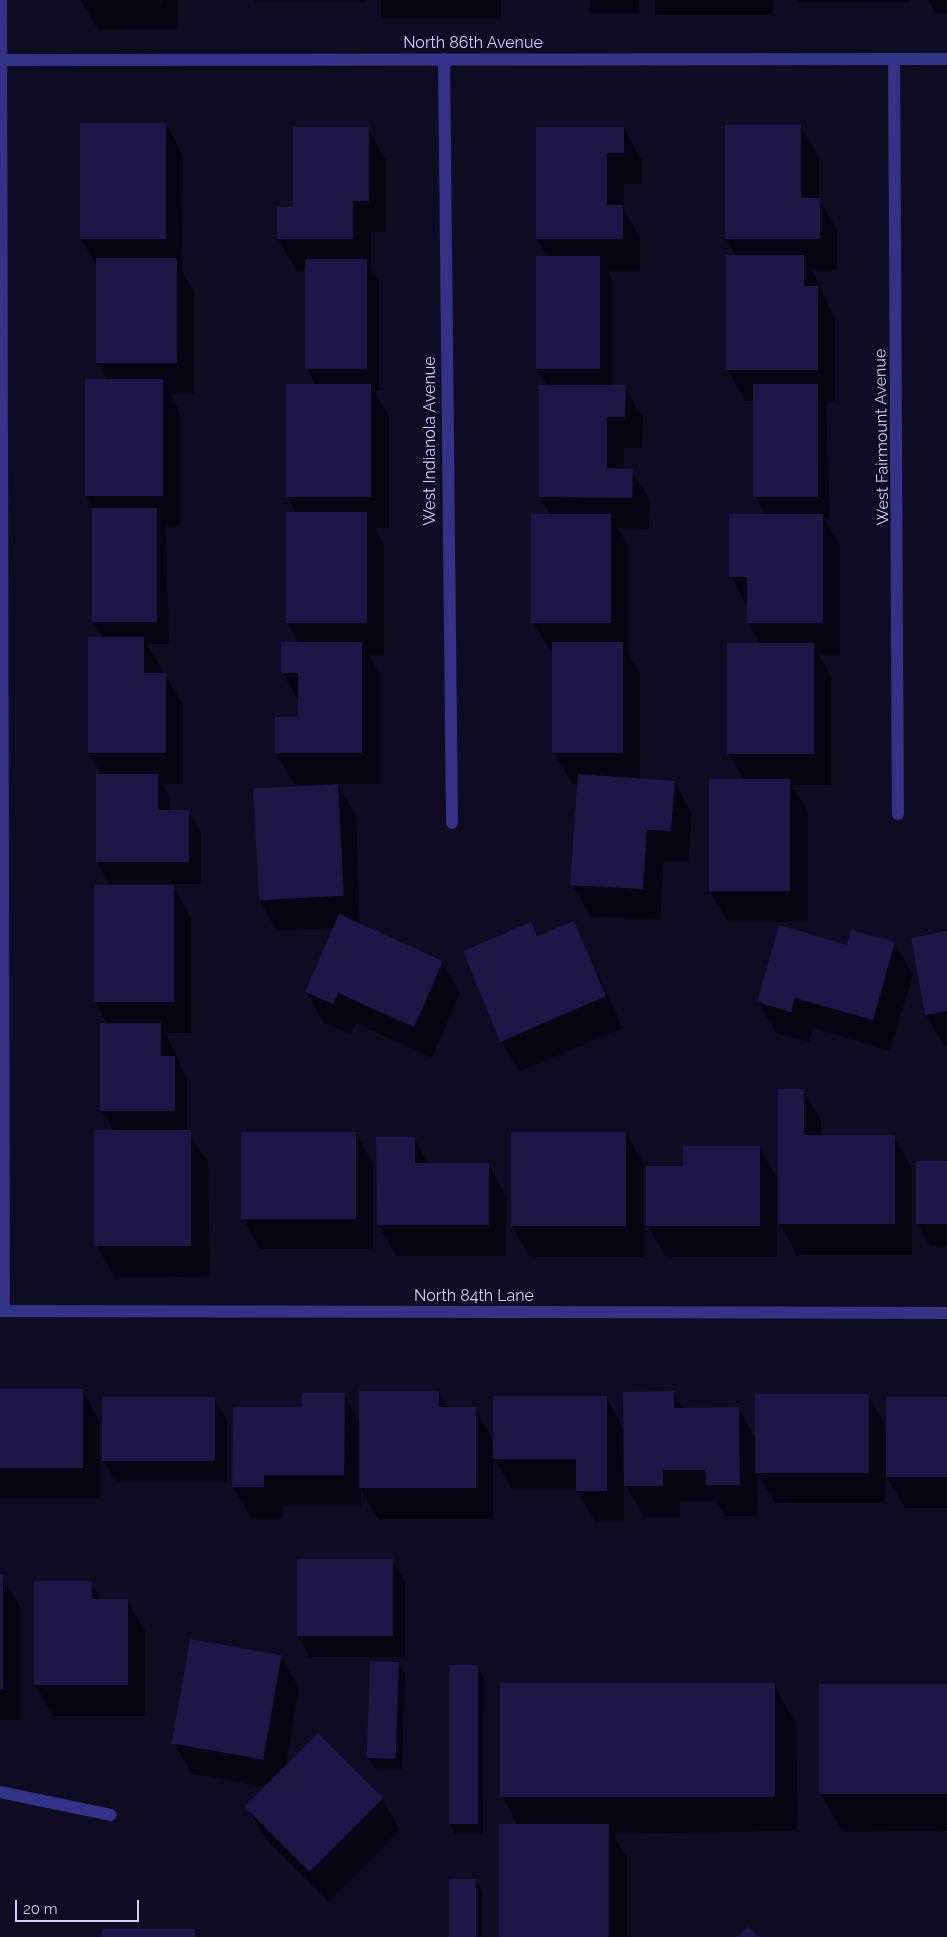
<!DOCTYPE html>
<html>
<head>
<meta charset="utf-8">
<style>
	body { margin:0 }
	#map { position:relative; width:947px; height:1937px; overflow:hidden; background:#0e0b23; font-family:Raleway,sans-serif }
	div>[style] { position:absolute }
	.shadow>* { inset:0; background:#0007; transform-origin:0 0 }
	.building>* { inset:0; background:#1d1646; transform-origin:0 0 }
	.minor>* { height:12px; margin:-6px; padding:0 6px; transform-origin:6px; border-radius:6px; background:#323387 }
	span { translate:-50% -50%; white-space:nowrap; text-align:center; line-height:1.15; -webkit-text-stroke:4px #0e0b23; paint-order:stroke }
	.street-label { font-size:16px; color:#d1ceff }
	.scale { position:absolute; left:15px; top:1900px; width:124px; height:22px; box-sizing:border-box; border:2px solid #d1ceff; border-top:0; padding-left:6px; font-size:15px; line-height:18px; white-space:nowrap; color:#d1ceff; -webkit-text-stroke:4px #0e0b23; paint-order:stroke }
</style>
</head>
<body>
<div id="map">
	<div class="shadow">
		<i style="clip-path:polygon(81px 0,160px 0,160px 5px,162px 0,178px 0,178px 29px,98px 30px)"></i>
		<i style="left:255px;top:0;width:112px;height:2px"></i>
		<i style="left:381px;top:0;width:120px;height:19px"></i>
		<i style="left:590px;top:0;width:49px;height:13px"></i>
		<i style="left:655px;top:0;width:119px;height:15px"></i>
		<i style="clip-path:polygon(797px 0,911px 0,911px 2px,799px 3px)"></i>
		<i style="clip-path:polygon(928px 0,947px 0,947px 13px,935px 13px)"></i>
		<i style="clip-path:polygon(166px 124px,183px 155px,182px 270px,194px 291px,194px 394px,170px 394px,180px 412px,180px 526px,166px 526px,169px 644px,147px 644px,183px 705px,183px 784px,162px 784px,170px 797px,170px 811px,188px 811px,201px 833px,201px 884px,109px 884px,97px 862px,102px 776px,89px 753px,103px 638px,93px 622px,93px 508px,86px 495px,107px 381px,97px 362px,97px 266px,81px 239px)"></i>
		<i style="clip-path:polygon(801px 127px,819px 158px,819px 199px,837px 230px,837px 270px,812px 270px,835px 319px,835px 401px,826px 401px,830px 518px,824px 518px,840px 546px,840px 654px,818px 654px,831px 676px,831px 785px,792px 785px,808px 811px,808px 922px,728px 922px,710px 891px,744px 780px,729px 754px,761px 645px,748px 623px,748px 608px,731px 577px,766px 515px,755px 496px,755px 401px,745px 401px,727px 370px,736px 256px,726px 239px)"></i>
		<i style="clip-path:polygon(368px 128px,386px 160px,386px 232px,371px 232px,371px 268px,379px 282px,379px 391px,374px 391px,389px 416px,389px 528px,375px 528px,384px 545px,384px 654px,368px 654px,380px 674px,380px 784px,337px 784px,356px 816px,360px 925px,442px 962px,460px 993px,432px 1058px,356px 1023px,351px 1035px,324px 1023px,306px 992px,334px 928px,277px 931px,259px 900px,311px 786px,294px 784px,276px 753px,299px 719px,299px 702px,282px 672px,298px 643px,287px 623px,297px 514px,287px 496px,316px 385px,307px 369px,307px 270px,296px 270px,278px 239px,294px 208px)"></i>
		<i style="clip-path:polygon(624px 128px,642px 160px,642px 184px,624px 184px,624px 209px,640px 238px,640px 270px,607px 270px,612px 280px,612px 386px,625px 386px,643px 418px,642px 448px,624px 448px,624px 470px,632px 470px,650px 501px,649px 529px,618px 528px,628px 546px,628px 653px,640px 674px,640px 780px,674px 782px,692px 813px,688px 862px,664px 860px,660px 920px,590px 916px,572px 884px,578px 784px,572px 784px,554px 753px,554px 654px,532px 623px,551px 515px,540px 496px,547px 386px,537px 369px,548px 258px,537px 239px)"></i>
		<i style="clip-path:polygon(95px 886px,173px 886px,191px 918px,191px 1033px,166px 1033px,187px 1079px,187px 1131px,208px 1162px,210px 1276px,115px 1278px,97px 1246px,114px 1132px,101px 1110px,107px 1024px,95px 1002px)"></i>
		<i style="clip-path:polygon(573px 922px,623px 1028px,519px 1072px,501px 1041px,531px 924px,538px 937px)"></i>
		<i style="clip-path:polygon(947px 932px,947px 1045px,944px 1046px,926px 1015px)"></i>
		<i style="clip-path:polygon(895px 943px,913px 974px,890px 1051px,813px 1028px,809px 1042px,776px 1033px,758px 1002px,848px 947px)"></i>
		<i style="clip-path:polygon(803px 1090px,821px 1121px,821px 1137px,894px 1137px,912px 1168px,912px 1255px,797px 1255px,779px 1224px)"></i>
		<i style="clip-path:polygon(356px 1133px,373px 1164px,373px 1249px,260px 1249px,242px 1218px)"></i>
		<i style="clip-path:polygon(626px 1133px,644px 1164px,644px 1257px,530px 1257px,512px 1226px)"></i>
		<i style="clip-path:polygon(377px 1138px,414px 1138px,429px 1164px,488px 1164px,506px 1195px,506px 1256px,396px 1256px,378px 1225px)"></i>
		<i style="clip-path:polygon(759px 1147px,777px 1178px,777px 1257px,666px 1257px,648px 1226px,684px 1167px)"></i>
		<i style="clip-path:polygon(947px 1162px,947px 1246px,930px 1246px,917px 1224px)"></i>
		<i style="clip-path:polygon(0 1391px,83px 1391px,100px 1422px,100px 1499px,0 1499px)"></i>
		<i style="clip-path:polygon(439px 1392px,447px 1408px,475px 1408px,494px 1441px,606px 1397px,625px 1430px,673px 1392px,683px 1409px,738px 1408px,757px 1440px,868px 1395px,887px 1428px,947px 1399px,947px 1508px,905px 1508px,886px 1475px,886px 1503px,775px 1503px,757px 1473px,758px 1516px,725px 1516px,716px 1501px,680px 1501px,680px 1517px,644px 1517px,624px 1483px,624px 1522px,595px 1522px,577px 1490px,512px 1490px,493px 1456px,493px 1519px,378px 1519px,361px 1490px,361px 1506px,282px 1506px,282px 1518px,251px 1518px,233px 1487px,303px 1408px,344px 1394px,360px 1422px)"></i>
		<i style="clip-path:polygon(214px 1399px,227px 1420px,227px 1482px,116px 1482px,103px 1460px)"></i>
		<i style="clip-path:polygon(393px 1560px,405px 1582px,405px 1657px,310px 1657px,298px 1636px)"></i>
		<i style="clip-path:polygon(0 1576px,20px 1607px,20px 1720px,0 1720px)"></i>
		<i style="clip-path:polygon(91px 1582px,102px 1600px,127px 1600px,145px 1631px,145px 1716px,53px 1716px,35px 1685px)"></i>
		<i style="clip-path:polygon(281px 1657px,299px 1688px,286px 1767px,318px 1735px,382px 1799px,400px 1830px,329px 1902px,265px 1838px,247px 1807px,266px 1787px,192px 1774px,174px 1742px)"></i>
		<i style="clip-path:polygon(399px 1664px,405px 1674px,402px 1769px,374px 1768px,368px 1757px)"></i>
		<i style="clip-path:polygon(478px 1666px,484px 1677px,483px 1834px,455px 1834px,449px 1823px)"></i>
		<i style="clip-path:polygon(774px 1685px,796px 1723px,798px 1831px,613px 1834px,627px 1857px,627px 1937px,500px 1937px,518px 1826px,502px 1796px)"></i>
		<i style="clip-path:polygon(947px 1685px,947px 1831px,843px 1832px,820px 1794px)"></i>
		<i style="clip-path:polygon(476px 1880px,482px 1891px,482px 1937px,450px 1937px)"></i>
	</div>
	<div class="building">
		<i style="left:80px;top:123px;width:86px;height:116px"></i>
		<i style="clip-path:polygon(725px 125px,801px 125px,801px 198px,820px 198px,820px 239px,725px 239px)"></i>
		<i style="clip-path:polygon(293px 127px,369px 127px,369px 201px,353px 201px,353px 239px,277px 239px,277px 207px,293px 207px)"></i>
		<i style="clip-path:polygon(536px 127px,624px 127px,624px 153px,607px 153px,607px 205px,623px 205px,623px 239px,536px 239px)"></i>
		<i style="clip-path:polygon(726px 255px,804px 255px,804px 286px,818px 286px,818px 370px,726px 370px)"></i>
		<i style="left:536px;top:256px;width:64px;height:113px"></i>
		<i style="left:96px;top:258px;width:81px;height:105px"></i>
		<i style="left:305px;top:259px;width:62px;height:110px"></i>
		<i style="left:85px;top:379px;width:78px;height:117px"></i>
		<i style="left:286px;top:384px;width:85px;height:113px"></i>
		<i style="left:753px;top:384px;width:65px;height:113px"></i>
		<i style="clip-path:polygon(539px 385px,626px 385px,625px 417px,607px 417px,607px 468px,633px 469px,632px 498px,539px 497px)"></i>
		<i style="left:92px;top:508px;width:65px;height:114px"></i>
		<i style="left:286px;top:512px;width:81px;height:111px"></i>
		<i style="left:531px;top:514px;width:80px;height:109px"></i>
		<i style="clip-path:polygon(729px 514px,823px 514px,823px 623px,747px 623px,747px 577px,729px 577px)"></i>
		<i style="clip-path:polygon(88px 637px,144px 637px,144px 673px,166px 673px,166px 753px,88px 753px)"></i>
		<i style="clip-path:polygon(281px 642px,362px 642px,362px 753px,275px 753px,275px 717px,298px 717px,298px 673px,281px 673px)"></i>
		<i style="left:552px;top:642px;width:71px;height:111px"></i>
		<i style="left:727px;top:643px;width:87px;height:111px"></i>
		<i style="clip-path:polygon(96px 774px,158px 774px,158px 810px,189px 810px,189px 862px,96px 862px)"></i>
		<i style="clip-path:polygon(578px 774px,675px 781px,671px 831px,647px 830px,643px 889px,570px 885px)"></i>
		<i style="left:709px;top:779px;width:81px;height:112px"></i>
		<i style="left:338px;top:784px;width:112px;height:85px;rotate:87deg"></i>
		<i style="left:94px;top:885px;width:80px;height:117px"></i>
		<i style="clip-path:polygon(339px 914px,443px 961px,414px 1027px,338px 993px,333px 1004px,305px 992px)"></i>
		<i style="clip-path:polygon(574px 921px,606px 996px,500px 1042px,463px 951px,531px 922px,537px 936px)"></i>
		<i style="clip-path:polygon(779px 925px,847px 945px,851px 930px,895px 942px,873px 1020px,795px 998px,791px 1012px,757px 1002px)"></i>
		<i style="clip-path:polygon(947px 931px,947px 1011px,925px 1015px,911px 938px)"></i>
		<i style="clip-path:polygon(100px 1023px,161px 1023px,161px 1056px,175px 1056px,175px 1111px,100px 1111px)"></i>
		<i style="clip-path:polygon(778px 1089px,804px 1089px,804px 1135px,895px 1135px,895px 1224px,778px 1224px)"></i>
		<i style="left:191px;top:1130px;width:116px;height:97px;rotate:90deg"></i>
		<i style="left:241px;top:1132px;width:115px;height:87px"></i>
		<i style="left:511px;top:1132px;width:115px;height:94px"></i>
		<i style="clip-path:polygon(376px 1137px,415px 1137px,415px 1163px,489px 1163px,489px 1225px,377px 1225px)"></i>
		<i style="clip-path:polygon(683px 1146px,760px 1146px,760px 1226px,646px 1226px,646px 1166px,683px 1166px)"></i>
		<i style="left:916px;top:1161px;width:31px;height:63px"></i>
		<i style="left:0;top:1389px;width:83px;height:79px"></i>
		<i style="clip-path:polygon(359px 1391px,439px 1391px,439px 1407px,476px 1407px,476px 1488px,359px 1488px)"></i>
		<i style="clip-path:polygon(674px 1391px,674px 1408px,739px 1407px,740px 1485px,706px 1485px,705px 1470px,663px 1470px,663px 1486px,624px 1486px,623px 1392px)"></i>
		<i style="clip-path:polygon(302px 1393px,345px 1393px,344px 1475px,264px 1475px,264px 1487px,232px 1487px,233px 1407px,302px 1407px)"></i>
		<i style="left:755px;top:1394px;width:114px;height:79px"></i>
		<i style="clip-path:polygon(493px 1396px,607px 1396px,607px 1491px,576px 1491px,576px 1459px,493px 1459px)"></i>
		<i style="left:102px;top:1397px;width:113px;height:64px"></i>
		<i style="left:886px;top:1397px;width:61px;height:80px"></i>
		<i style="left:297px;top:1559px;width:96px;height:77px"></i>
		<i style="left:0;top:1574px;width:3px;height:115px"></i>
		<i style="clip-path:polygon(34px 1581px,92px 1581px,92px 1599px,128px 1599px,128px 1685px,34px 1685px)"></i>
		<i style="left:190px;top:1639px;width:93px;height:106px;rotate:10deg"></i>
		<i style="left:370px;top:1661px;width:29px;height:97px;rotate:2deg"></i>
		<i style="left:449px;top:1665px;width:29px;height:159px"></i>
		<i style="left:500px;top:1683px;width:275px;height:114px"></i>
		<i style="left:819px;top:1684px;width:128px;height:110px"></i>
		<i style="left:318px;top:1733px;width:92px;height:104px;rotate:45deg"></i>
		<i style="left:499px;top:1824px;width:110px;height:113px"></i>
		<i style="left:449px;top:1879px;width:27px;height:58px"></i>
		<i style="clip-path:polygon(748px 1926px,759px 1937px,737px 1937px)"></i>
		<i style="left:102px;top:1929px;width:93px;height:8px"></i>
	</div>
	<div class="minor">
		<i style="left:1px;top:0;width:1311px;rotate:89.87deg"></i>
		<i style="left:444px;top:59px;width:764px;rotate:89.4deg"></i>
		<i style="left:894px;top:59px;width:755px;rotate:89.7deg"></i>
		<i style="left:0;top:60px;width:947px;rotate:-0.06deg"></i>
		<i style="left:0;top:1311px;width:947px;rotate:0.12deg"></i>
		<i style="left:0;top:1792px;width:113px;rotate:11.7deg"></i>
	</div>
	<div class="street-label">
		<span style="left:473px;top:43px">North 86th Avenue</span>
		<span style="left:882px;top:437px;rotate:-91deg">West Fairmount Avenue</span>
		<span style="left:430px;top:441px;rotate:-90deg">West Indianola Avenue</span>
		<span style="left:474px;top:1296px">North 84th Lane</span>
	</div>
	<div class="scale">20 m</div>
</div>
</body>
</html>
